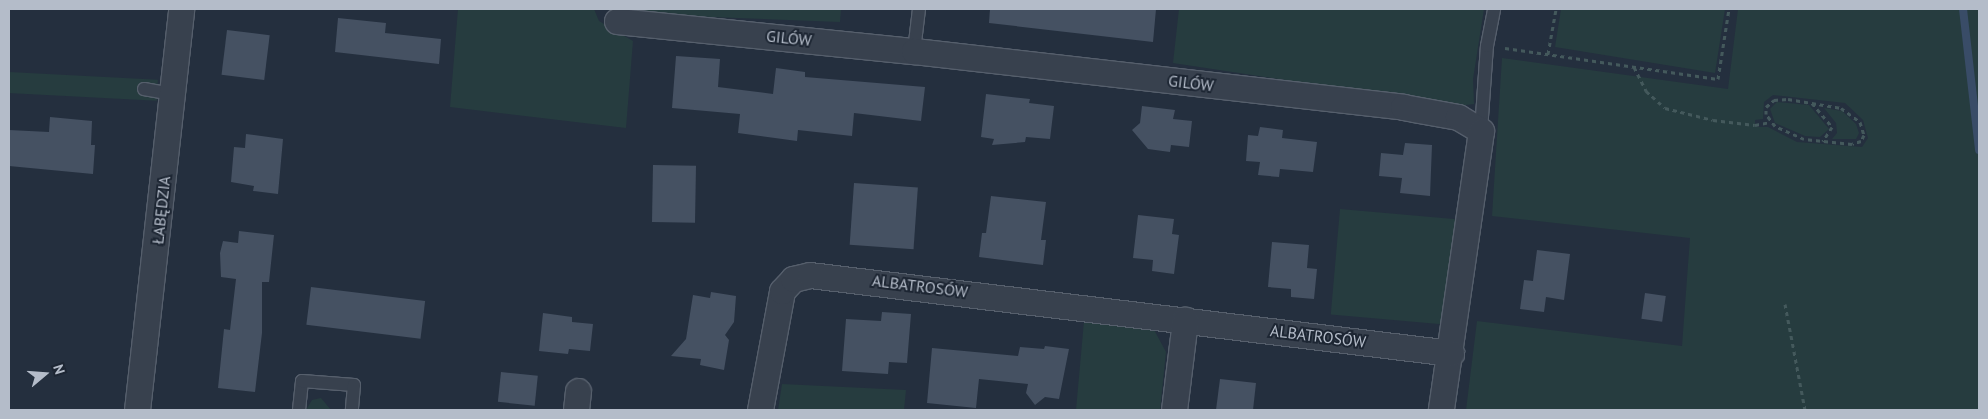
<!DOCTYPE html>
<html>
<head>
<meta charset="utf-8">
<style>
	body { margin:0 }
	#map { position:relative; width:1988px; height:419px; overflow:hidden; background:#242f3e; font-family:"PT Sans",sans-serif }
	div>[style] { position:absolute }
	.green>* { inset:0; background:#263c3f; transform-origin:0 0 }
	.stream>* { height:8px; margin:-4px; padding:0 4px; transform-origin:4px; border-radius:4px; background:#394c67 }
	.building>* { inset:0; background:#455162; transform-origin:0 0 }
	.path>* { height:3px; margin-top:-1.5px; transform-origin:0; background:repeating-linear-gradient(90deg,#44595c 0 4px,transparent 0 8px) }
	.roads { filter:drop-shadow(1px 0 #565f6c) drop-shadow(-1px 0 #565f6c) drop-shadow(0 1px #565f6c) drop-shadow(0 -1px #565f6c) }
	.service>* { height:12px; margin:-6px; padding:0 6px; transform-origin:6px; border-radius:6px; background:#38414e }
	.minor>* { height:25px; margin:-12.5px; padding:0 12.5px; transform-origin:12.5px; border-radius:12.5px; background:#38414e }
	span { translate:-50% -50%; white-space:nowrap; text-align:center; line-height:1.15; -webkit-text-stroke:4px #1d2633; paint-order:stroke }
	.street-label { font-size:16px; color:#b4bcc9 }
	.frame { position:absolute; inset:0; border:10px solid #b4bcc9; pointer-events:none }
	.north { position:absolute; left:20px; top:349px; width:50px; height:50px; -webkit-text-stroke:4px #1d2633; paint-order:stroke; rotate:72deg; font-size:14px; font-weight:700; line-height:20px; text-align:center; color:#b4bcc9 }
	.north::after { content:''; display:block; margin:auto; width:18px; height:22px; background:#b4bcc9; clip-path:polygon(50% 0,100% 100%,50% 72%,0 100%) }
</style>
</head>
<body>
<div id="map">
	<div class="green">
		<i style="clip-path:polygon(458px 9px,594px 9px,599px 21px,633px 41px,626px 128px,450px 107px)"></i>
		<i style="clip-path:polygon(631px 9px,841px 9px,840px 22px,659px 15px)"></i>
		<i style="clip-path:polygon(1179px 9px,1484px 9px,1473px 79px,1474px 104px,1458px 106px,1173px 63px)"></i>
		<i style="clip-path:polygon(1561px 9px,1725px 9px,1715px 73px,1555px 47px)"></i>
		<i style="clip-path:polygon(evenodd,1738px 9px,1979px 9px,1979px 410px,1466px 410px,1477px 321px,1682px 346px,1690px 238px,1492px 216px,1502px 58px,1728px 89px,1738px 9px,1773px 95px,1845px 103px,1863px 120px,1868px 138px,1862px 147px,1797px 142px,1768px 127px,1755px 127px,1755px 120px,1763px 119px,1764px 102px,1773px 95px)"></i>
		<i style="left:9px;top:72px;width:149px;height:21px;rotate:3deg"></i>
		<i style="clip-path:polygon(1777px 102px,1809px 105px,1829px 129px,1820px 137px,1805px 136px,1775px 123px,1770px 109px)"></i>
		<i style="clip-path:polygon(1824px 108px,1842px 111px,1856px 124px,1859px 133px,1856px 139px,1832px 139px,1837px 133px,1836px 123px)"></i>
		<i style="left:1340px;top:209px;width:117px;height:106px;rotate:5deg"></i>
		<i style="clip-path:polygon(1084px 321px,1152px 326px,1166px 352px,1160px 410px,1076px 410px)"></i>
		<i style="clip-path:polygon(782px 384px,906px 390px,904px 410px,778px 410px)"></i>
		<i style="clip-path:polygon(321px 398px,331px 410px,306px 410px,312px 400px)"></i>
	</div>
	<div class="stream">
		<i style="left:1963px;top:9px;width:142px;rotate:83.5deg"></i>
	</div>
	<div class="building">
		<i style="clip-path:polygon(990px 9px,1156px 9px,1153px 42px,989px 23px)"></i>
		<i style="clip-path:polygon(338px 18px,386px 23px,385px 33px,441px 39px,439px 64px,335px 52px)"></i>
		<i style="left:227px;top:30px;width:43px;height:45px;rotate:7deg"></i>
		<i style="clip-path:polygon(676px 56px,720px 59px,718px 87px,773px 94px,776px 68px,805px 72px,805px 77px,925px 87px,921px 121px,854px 113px,852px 136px,798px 130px,797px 141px,738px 133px,740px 114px,672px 108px)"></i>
		<i style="clip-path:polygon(986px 94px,1030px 99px,1029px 103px,1054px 106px,1050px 139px,1026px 137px,1025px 142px,992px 145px,994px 139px,981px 137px)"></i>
		<i style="clip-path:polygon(1142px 106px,1175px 110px,1173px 119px,1192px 121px,1189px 147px,1171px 145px,1170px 152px,1148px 149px,1132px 130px,1140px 123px)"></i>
		<i style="clip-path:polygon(50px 117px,92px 121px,91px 145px,95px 145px,93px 174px,9px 166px,9px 130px,49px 132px)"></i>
		<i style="clip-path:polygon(1260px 127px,1283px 130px,1282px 138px,1317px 142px,1313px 172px,1280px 169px,1279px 177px,1258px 175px,1260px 162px,1246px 161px,1248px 135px,1258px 136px)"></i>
		<i style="clip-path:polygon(246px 134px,283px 139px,278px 194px,253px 191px,254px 186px,231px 182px,234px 147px,245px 148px)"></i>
		<i style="clip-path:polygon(1405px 143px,1432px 145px,1430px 196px,1400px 193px,1402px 178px,1379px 176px,1381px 153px,1403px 155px)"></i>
		<i style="left:653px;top:165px;width:43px;height:57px;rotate:1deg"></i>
		<i style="left:854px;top:183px;width:64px;height:62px;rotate:4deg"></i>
		<i style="clip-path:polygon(991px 196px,1046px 202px,1041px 240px,1046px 240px,1043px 265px,979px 257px,982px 233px,986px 233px)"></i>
		<i style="clip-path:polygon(1138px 215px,1174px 219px,1172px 234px,1179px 235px,1174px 274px,1152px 271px,1153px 260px,1133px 258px)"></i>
		<i style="clip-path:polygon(239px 231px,274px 235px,269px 282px,262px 282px,262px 333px,255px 392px,218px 388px,224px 329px,230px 330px,236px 279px,221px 277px,220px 253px,223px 241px,238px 243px)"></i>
		<i style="clip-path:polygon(1272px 242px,1309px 245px,1307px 268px,1317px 269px,1314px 299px,1291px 297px,1291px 289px,1268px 287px)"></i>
		<i style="clip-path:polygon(1537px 250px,1570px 254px,1564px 300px,1546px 297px,1544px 312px,1520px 309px,1524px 280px,1533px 281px)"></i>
		<i style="left:311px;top:287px;width:115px;height:38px;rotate:7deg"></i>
		<i style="clip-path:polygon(711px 292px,736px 296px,734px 322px,725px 335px,729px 340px,724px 370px,700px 365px,701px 359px,671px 356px,686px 339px,693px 295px,710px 298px)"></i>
		<i style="left:1645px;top:293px;width:21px;height:26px;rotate:8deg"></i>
		<i style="clip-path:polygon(882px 312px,911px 314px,907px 363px,889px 362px,888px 374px,842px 371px,846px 319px,881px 321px)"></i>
		<i style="clip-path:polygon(543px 313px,572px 317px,572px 322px,593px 324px,590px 351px,569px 349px,568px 354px,539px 351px)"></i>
		<i style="clip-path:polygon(1045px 346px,1069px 349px,1059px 399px,1045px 397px,1035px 405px,1026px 393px,1028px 384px,979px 379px,976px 408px,927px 403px,932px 348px,1018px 356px,1020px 347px,1044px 349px)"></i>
		<i style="left:501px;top:372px;width:37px;height:30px;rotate:6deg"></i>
		<i style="clip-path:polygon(1220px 379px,1256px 383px,1253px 410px,1216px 410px)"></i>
	</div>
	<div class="path">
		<i style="left:1505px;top:48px;width:215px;rotate:8.3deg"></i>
		<i style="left:1718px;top:79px;width:71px;rotate:-81.1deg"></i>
		<i style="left:1548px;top:54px;width:46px;rotate:-79.9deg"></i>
		<i style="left:1634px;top:67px;width:27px;rotate:63deg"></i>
		<i style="left:1646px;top:91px;width:25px;rotate:42deg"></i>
		<i style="left:1665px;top:108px;width:49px;rotate:14deg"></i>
		<i style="left:1713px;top:120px;width:42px;rotate:6.8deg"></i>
		<i style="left:1755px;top:125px;width:15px;rotate:-11deg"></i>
		<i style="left:1788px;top:99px;width:54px;rotate:9.6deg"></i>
		<i style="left:1841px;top:108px;width:24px;rotate:36deg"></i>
		<i style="left:1860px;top:122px;width:14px;rotate:73deg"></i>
		<i style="left:1864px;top:135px;width:7px;rotate:117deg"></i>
		<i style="left:1861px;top:141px;width:9px;rotate:162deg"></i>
		<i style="left:1852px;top:144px;width:48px;rotate:-174.1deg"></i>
		<i style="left:1804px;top:139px;width:32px;rotate:-156deg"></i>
		<i style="left:1775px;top:126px;width:15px;rotate:-127deg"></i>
		<i style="left:1766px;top:114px;width:7px;rotate:-90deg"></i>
		<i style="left:1766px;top:107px;width:11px;rotate:-41deg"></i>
		<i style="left:1774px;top:100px;width:14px;rotate:-4deg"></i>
		<i style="left:1812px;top:103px;width:31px;rotate:50deg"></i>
		<i style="left:1832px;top:127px;width:17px;rotate:123deg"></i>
		<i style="left:1785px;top:304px;width:108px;rotate:79.3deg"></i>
	</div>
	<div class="roads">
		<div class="service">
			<i style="left:914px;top:51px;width:42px;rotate:-83.2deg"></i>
			<i style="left:144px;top:89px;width:29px;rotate:10deg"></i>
			<i style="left:1481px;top:131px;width:85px;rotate:-86deg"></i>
			<i style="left:1487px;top:46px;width:38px;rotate:-79deg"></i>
			<i style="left:299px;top:410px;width:29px;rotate:-84deg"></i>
			<i style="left:302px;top:381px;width:52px;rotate:4.4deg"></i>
			<i style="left:354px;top:385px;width:25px;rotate:95deg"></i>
		</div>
		<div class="minor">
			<i style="left:617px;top:21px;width:299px;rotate:5.8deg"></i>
			<i style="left:914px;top:51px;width:492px;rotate:6.5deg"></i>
			<i style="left:1403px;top:107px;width:56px;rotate:10.3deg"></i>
			<i style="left:1458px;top:117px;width:27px;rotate:31deg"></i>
			<i style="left:1481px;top:131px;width:282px;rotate:98.2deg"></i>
			<i style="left:137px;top:410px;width:403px;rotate:-83.7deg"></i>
			<i style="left:576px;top:410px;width:19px;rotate:-84deg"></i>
			<i style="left:760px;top:410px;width:121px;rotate:-79.5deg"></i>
			<i style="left:782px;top:291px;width:16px;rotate:-47deg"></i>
			<i style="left:793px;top:279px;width:17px;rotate:-13deg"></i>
			<i style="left:810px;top:275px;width:646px;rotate:6.94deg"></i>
			<i style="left:1174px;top:410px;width:91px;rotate:-83deg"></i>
		</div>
	</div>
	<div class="street-label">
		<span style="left:789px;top:38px;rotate:6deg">GILÓW</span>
		<span style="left:1191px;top:83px;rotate:7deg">GILÓW</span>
		<span style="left:161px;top:210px;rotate:-84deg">ŁABĘDZIA</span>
		<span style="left:920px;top:286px;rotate:7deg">ALBATROSÓW</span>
		<span style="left:1318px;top:336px;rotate:7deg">ALBATROSÓW</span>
	</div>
	<div class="frame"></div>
	<div class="north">N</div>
</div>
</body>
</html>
